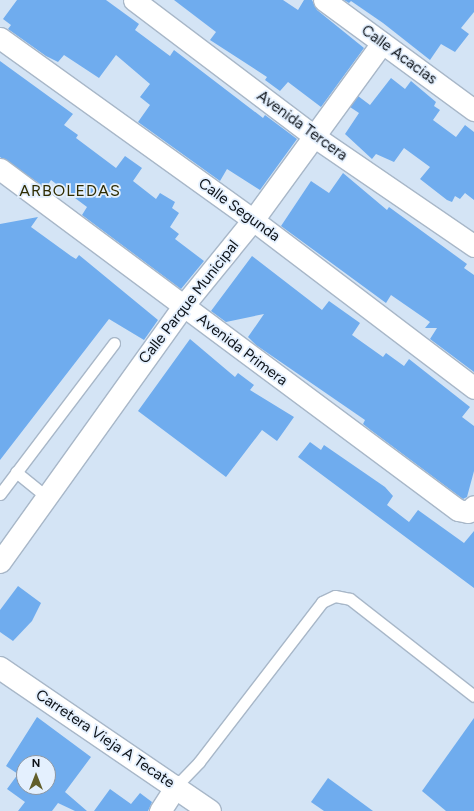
<!DOCTYPE html>
<html>
<head>
<meta charset="utf-8">
<style>
	body { margin:0 }
	#map { position:relative; width:474px; height:811px; overflow:hidden; background:#d4e4f5; font-family:Figtree,sans-serif }
	div>[style] { position:absolute }
	.building>* { inset:0; background:#6facee }
	.roads { filter:drop-shadow(1px 0 #a8b7c8) drop-shadow(-1px 0 #a8b7c8) drop-shadow(0 1px #a8b7c8) drop-shadow(0 -1px #a8b7c8) }
	.service>* { height:11px; margin:-5.5px; padding:0 5.5px; transform-origin:5.5px; border-radius:5.5px; background:#fff }
	.minor>* { height:21px; margin:-10.5px; padding:0 10.5px; transform-origin:10.5px; border-radius:10.5px; background:#fff }
	.tertiary>* { height:22px; margin:-11px; padding:0 11px; transform-origin:11px; border-radius:11px; background:#fff }
	span { translate:-50% -50%; white-space:nowrap; text-align:center; line-height:1.15; -webkit-text-stroke:3.5px #e4f0fe; paint-order:stroke }
	.street-label { font-size:15px; color:#0d1218 }
	.neighbourhood-label { font-size:16px; color:#302d02; letter-spacing:1px }
	.north { position:absolute; left:16px; top:755px; width:40px; height:40px; box-sizing:border-box; background:#e4f0fe; border:1px solid #8e97a2; border-radius:50%; rotate:0deg; font-size:11px; font-weight:700; line-height:16px; text-align:center; color:#0d1218 }
	.north::after { content:''; display:block; margin:auto; width:14px; height:18px; background:#625f2b; clip-path:polygon(50% 0,100% 100%,50% 72%,0 100%) }
</style>
</head>
<body>
<div id="map">
	<div class="building">
		<i style="clip-path:polygon(17px 0,106px 0,139px 24px,135px 30px,170px 56px,174px 50px,263px 118px,265px 115px,297px 139px,260px 190px,227px 169px,220px 181px,138px 122px,150px 105px,140px 97px,150px 84px,116px 55px,99px 78px,64px 55px,58px 62px,46px 56px,8px 29px,11px 25px,3px 19px)"></i>
		<i style="clip-path:polygon(174px 0,283px 0,298px 10px,304px 0,312px 0,317px 10px,364px 48px,321px 107px,288px 82px,280px 91px,265px 80px,267px 77px,210px 40px,216px 32px)"></i>
		<i style="clip-path:polygon(344px 0,474px 0,474px 12px,461px 28px,469px 34px,455px 52px,441px 44px,430px 60px,383px 23px,351px 1px,349px 3px)"></i>
		<i style="clip-path:polygon(0 61px,73px 114px,64px 125px,78px 135px,76px 138px,116px 168px,125px 156px,142px 168px,133px 181px,156px 199px,160px 193px,175px 202px,172px 208px,179px 213px,170px 227px,179px 234px,175px 239px,204px 261px,181px 289px,82px 215px,87px 207px,51px 180px,46px 188px,0 157px)"></i>
		<i style="clip-path:polygon(391px 78px,405px 89px,411px 81px,436px 102px,434px 106px,440px 110px,433px 120px,456px 137px,465px 125px,474px 132px,474px 200px,465px 193px,460px 199px,455px 196px,452px 202px,447px 200px,420px 179px,430px 167px,404px 148px,394px 162px,376px 154px,372px 159px,345px 134px,359px 113px,350px 107px,358px 96px,370px 105px)"></i>
		<i style="clip-path:polygon(343px 173px,387px 210px,389px 207px,467px 264px,464px 268px,474px 275px,474px 372px,430px 339px,437px 328px,425px 328px,430px 322px,391px 295px,386px 303px,281px 226px,311px 181px,329px 193px)"></i>
		<i style="clip-path:polygon(38px 217px,31px 227px,71px 256px,76px 259px,79px 255px,158px 320px,144px 340px,109px 319px,0 460px,0 224px)"></i>
		<i style="clip-path:polygon(252px 256px,322px 310px,329px 301px,360px 323px,352px 335px,383px 357px,386px 353px,404px 366px,409px 359px,470px 407px,462px 417px,474px 426px,474px 471px,467px 497px,463px 499px,372px 431px,363px 424px,365px 420px,256px 345px,248px 337px,264px 314px,226px 322px,211px 311px)"></i>
		<i style="clip-path:polygon(190px 339px,235px 377px,238px 373px,254px 385px,250px 390px,294px 417px,277px 441px,262px 430px,226px 477px,138px 411px)"></i>
		<i style="clip-path:polygon(310px 442px,321px 450px,324px 445px,385px 487px,393px 496px,387px 505px,409px 522px,418px 510px,464px 543px,474px 531px,474px 588px,298px 457px)"></i>
		<i style="clip-path:polygon(18px 586px,41px 603px,32px 621px,13px 641px,0 632px,0 610px)"></i>
		<i style="clip-path:polygon(evenodd,37px 717px,91px 757px,65px 792px,87px 811px,75px 811px,58px 803px,52px 811px,18px 811px,25px 802px,7px 789px,18px 774px,6px 766px,37px 717px,24px 763px,48px 763px,48px 787px,24px 787px,24px 763px)"></i>
		<i style="clip-path:polygon(474px 718px,474px 811px,446px 811px,422px 791px)"></i>
		<i style="clip-path:polygon(328px 778px,339px 786px,373px 811px,324px 811px,311px 802px)"></i>
		<i style="clip-path:polygon(110px 789px,131px 804px,140px 793px,152px 802px,148px 811px,94px 811px)"></i>
	</div>
	<div class="roads">
		<div class="service">
			<i style="left:16px;top:472px;width:40px;rotate:39deg"></i>
			<i style="left:0;top:494px;width:189px;rotate:-52.9deg"></i>
			<i style="left:176px;top:786px;width:33px;rotate:-46deg"></i>
			<i style="left:199px;top:762px;width:202px;rotate:-52.4deg"></i>
			<i style="left:322px;top:602px;width:14px;rotate:-25deg"></i>
			<i style="left:335px;top:596px;width:15px;rotate:11deg"></i>
			<i style="left:350px;top:599px;width:157px;rotate:38deg"></i>
		</div>
		<div class="minor">
			<i style="left:134px;top:0;width:227px;rotate:37.1deg"></i>
			<i style="left:315px;top:137px;width:193px;rotate:34.4deg"></i>
			<i style="left:324px;top:0;width:186px;rotate:36.3deg"></i>
			<i style="left:0;top:38px;width:312px;rotate:35.7deg"></i>
			<i style="left:253px;top:220px;width:278px;rotate:37.2deg"></i>
			<i style="left:0;top:169px;width:571px;rotate:36.67deg"></i>
			<i style="left:458px;top:510px;width:10px;rotate:11deg"></i>
			<i style="left:468px;top:512px;width:8px;rotate:-45deg"></i>
			<i style="left:0;top:562px;width:315px;rotate:-54.4deg"></i>
			<i style="left:183px;top:306px;width:111px;rotate:-50.9deg"></i>
			<i style="left:253px;top:220px;width:219px;rotate:-53.9deg"></i>
			<i style="left:160px;top:811px;width:30px;rotate:-57deg"></i>
		</div>
		<div class="tertiary">
			<i style="left:0;top:668px;width:254px;rotate:34.3deg"></i>
		</div>
	</div>
	<div class="street-label">
		<span style="left:399px;top:55px;rotate:36deg">Calle Acacias</span>
		<span style="left:302px;top:126px;rotate:36deg">Avenida Tercera</span>
		<span style="left:239px;top:210px;rotate:36deg">Calle Segunda</span>
		<span style="left:189px;top:302px;rotate:-52deg">Calle Parque Municipal</span>
		<span style="left:242px;top:350px;rotate:37deg">Avenida Primera</span>
		<span style="left:105px;top:739px;rotate:34deg">Carretera Vieja A Tecate</span>
	</div>
	<div class="neighbourhood-label">
		<span style="left:70px;top:191px">ARBOLEDAS</span>
	</div>
	<div class="north">N</div>
</div>
</body>
</html>
